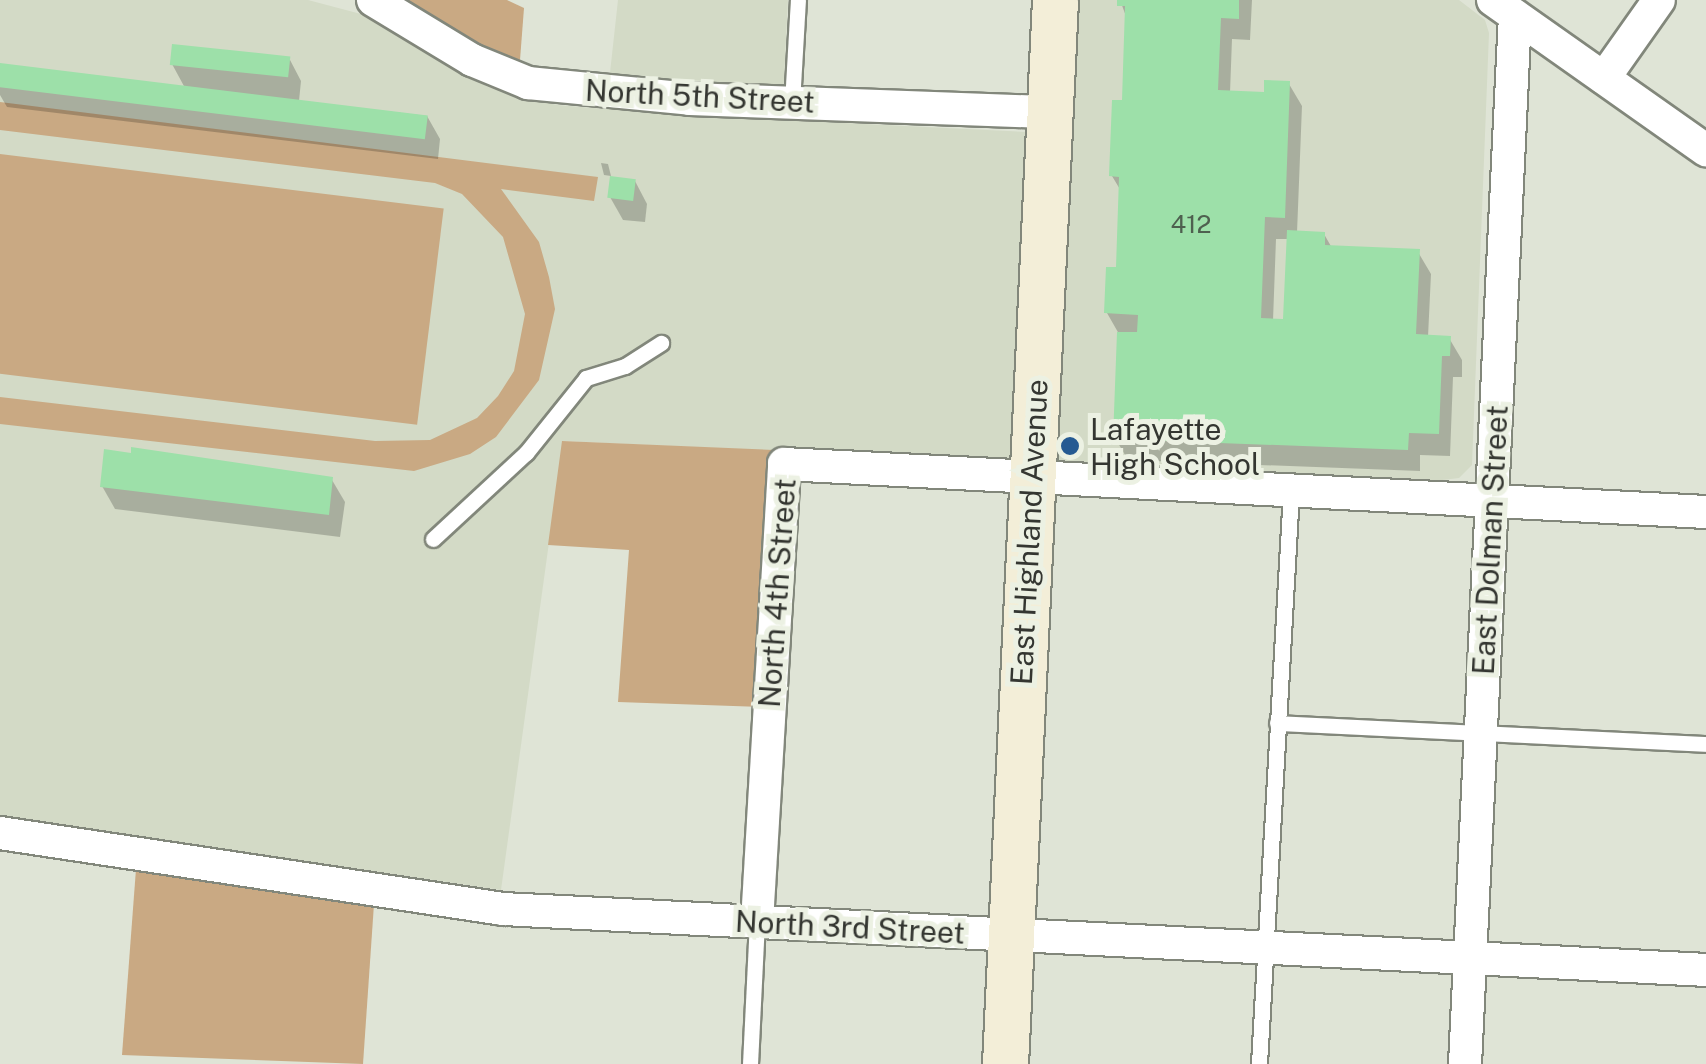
<!DOCTYPE html>
<html>
<head>
<meta charset="utf-8">
<style>
	body { margin:0 }
	#map { position:relative; width:1706px; height:1064px; overflow:hidden; background:#dfe4d6; font-family:"Public Sans",sans-serif }
	div>[style] { position:absolute }
	.built>* { inset:0; background:#d3dac6 }
	.green>* { inset:0; background:#c9a983; transform-origin:0 0 }
	.shadow>* { inset:0; background:#0003 }
	.building>* { inset:0; background:#9de0a9; transform-origin:0 0 }
	.roads { filter:drop-shadow(2px 0 #82877b) drop-shadow(-2px 0 #82877b) drop-shadow(0 2px #82877b) drop-shadow(0 -2px #82877b) }
	.lane>* { height:15px; margin:-7.5px; padding:0 7.5px; transform-origin:7.5px; border-radius:7.5px; background:#fff }
	.street>* { height:32px; margin:-16px; padding:0 16px; transform-origin:16px; border-radius:16px; background:#fff }
	.secondary>* { height:45px; margin:-22.5px; padding:0 22.5px; transform-origin:22.5px; border-radius:22.5px; background:#f3eed8 }
	.dots>* { width:28px; height:28px; translate:-50% -50%; box-sizing:border-box; border:5px solid #ecf1e3; border-radius:50% }
	span { translate:-50% -50%; white-space:nowrap; text-align:center; line-height:1.15; -webkit-text-stroke:10px #ecf1e3; paint-order:stroke }
	.number-label { font-size:25px; color:#4e604f }
	.number-label span { -webkit-text-stroke-width:0 }
	.street-label { font-size:30px; color:#343631 }
	.poi-label { font-size:30px; color:#343631 }
	.left { translate:0 -50%; text-align:left }
</style>
</head>
<body>
<div id="map">
	<div class="built">
		<i style="clip-path:polygon(0 0,308px 0,376px 18px,488px 87px,557px 105px,606px 109px,618px 0,788px 0,782px 120px,1067px 134px,1073px 0,1459px 0,1485px 20px,1489px 33px,1472px 465px,1459px 478px,1434px 481px,563px 441px,501px 890px,0 816px)"></i>
	</div>
	<div class="green">
		<i style="clip-path:polygon(407px 0,507px 0,524px 8px,520px 60px,483px 48px)"></i>
		<i style="clip-path:polygon(0 102px,598px 177px,594px 201px,501px 189px,539px 242px,549px 277px,555px 309px,539px 380px,496px 437px,470px 454px,414px 471px,0 424px,0 397px,375px 441px,430px 440px,477px 418px,498px 396px,514px 371px,525px 314px,503px 237px,462px 194px,435px 183px,0 130px)"></i>
		<i style="left:0;top:154px;width:447px;height:218px;rotate:7deg"></i>
		<i style="clip-path:polygon(562px 441px,774px 450px,762px 707px,618px 702px,629px 550px,548px 545px)"></i>
		<i style="clip-path:polygon(136px 869px,374px 904px,363px 1064px,122px 1055px)"></i>
	</div>
	<div class="shadow">
		<i style="clip-path:polygon(evenodd,1120px 0,1252px 0,1250px 40px,1232px 39px,1230px 93px,1266px 95px,1289px 84px,1302px 106px,1297px 233px,1324px 234px,1332px 248px,1418px 252px,1431px 274px,1428px 337px,1449px 338px,1462px 360px,1462px 377px,1453px 377px,1450px 456px,1420px 455px,1420px 471px,1128px 460px,1115px 438px,1119px 334px,1107px 313px,1118px 269px,1121px 191px,1112px 176px,1124px 103px,1127px 19px,1120px 0,1276px 239px,1289px 239px,1286px 321px,1273px 321px,1276px 239px)"></i>
		<i style="clip-path:polygon(289px 58px,301px 81px,299px 101px,427px 116px,440px 139px,438px 159px,7px 107px,0 95px,0 65px,185px 88px,172px 64px)"></i>
		<i style="clip-path:polygon(601px 163px,608px 164px,611px 176px,604px 175px)"></i>
		<i style="clip-path:polygon(635px 181px,647px 204px,645px 222px,623px 220px,610px 197px)"></i>
		<i style="clip-path:polygon(332px 480px,345px 502px,340px 537px,115px 509px,102px 486px)"></i>
	</div>
	<div class="building">
		<i style="clip-path:polygon(1117px 0,1239px 0,1239px 19px,1221px 18px,1218px 90px,1264px 92px,1264px 80px,1290px 81px,1285px 218px,1265px 217px,1261px 318px,1283px 319px,1287px 230px,1325px 232px,1325px 245px,1420px 249px,1416px 334px,1451px 336px,1450px 356px,1442px 356px,1439px 434px,1409px 433px,1408px 450px,1113px 439px,1117px 332px,1137px 332px,1138px 315px,1104px 313px,1106px 267px,1116px 267px,1119px 177px,1109px 176px,1112px 100px,1122px 100px,1125px 6px,1117px 6px)"></i>
		<i style="left:172px;top:44px;width:119px;height:21px;rotate:6deg"></i>
		<i style="left:0;top:63px;width:431px;height:24px;rotate:7deg"></i>
		<i style="left:610px;top:176px;width:26px;height:22px;rotate:7deg"></i>
		<i style="clip-path:polygon(131px 447px,333px 477px,329px 515px,100px 487px,104px 449px,131px 453px)"></i>
	</div>
	<div class="roads">
		<div class="lane">
			<i style="left:792px;top:103px;width:103px;rotate:-86.7deg"></i>
			<i style="left:433px;top:539px;width:127px;rotate:-42.8deg"></i>
			<i style="left:526px;top:453px;width:96px;rotate:-51.3deg"></i>
			<i style="left:586px;top:378px;width:41px;rotate:-17.1deg"></i>
			<i style="left:625px;top:366px;width:43px;rotate:-32.6deg"></i>
			<i style="left:1277px;top:723px;width:430px;rotate:2.8deg"></i>
			<i style="left:750px;top:1064px;width:142px;rotate:-87.2deg"></i>
			<i style="left:1259px;top:1064px;width:574px;rotate:-86.8deg"></i>
		</div>
		<div class="street">
			<i style="left:373px;top:0;width:116px;rotate:31.2deg"></i>
			<i style="left:472px;top:60px;width:61px;rotate:22.3deg"></i>
			<i style="left:528px;top:83px;width:163px;rotate:5.6deg"></i>
			<i style="left:690px;top:99px;width:359px;rotate:2.1deg"></i>
			<i style="left:1493px;top:0;width:261px;rotate:35.2deg"></i>
			<i style="left:1604px;top:78px;width:95px;rotate:-54.8deg"></i>
			<i style="left:0;top:833px;width:509px;rotate:8.59deg"></i>
			<i style="left:503px;top:909px;width:1205px;rotate:2.9deg"></i>
			<i style="left:757px;top:922px;width:459px;rotate:-86.6deg"></i>
			<i style="left:784px;top:464px;width:923px;rotate:2.98deg"></i>
			<i style="left:1465px;top:1064px;width:1049px;rotate:-87.27deg"></i>
		</div>
		<div class="secondary">
			<i style="left:1005px;top:1064px;width:1065px;rotate:-87.31deg"></i>
		</div>
	</div>
	<div class="dots">
		<i style="left:1070px;top:446px;background:#255a92"></i>
	</div>
	<div class="number-label">
		<span style="left:1191px;top:224px">412</span>
	</div>
	<div class="street-label">
		<span style="left:700px;top:96px;rotate:3deg">North 5th Street</span>
		<span style="left:1029px;top:532px;rotate:-87deg">East Highland Avenue</span>
		<span style="left:1490px;top:540px;rotate:-87deg">East Dolman Street</span>
		<span style="left:777px;top:593px;rotate:-86deg">North 4th Street</span>
		<span style="left:850px;top:927px;rotate:3deg">North 3rd Street</span>
	</div>
	<div class="poi-label">
		<span class="left" style="left:1090px;top:446px">Lafayette<br>High School</span>
	</div>
</div>
</body>
</html>
